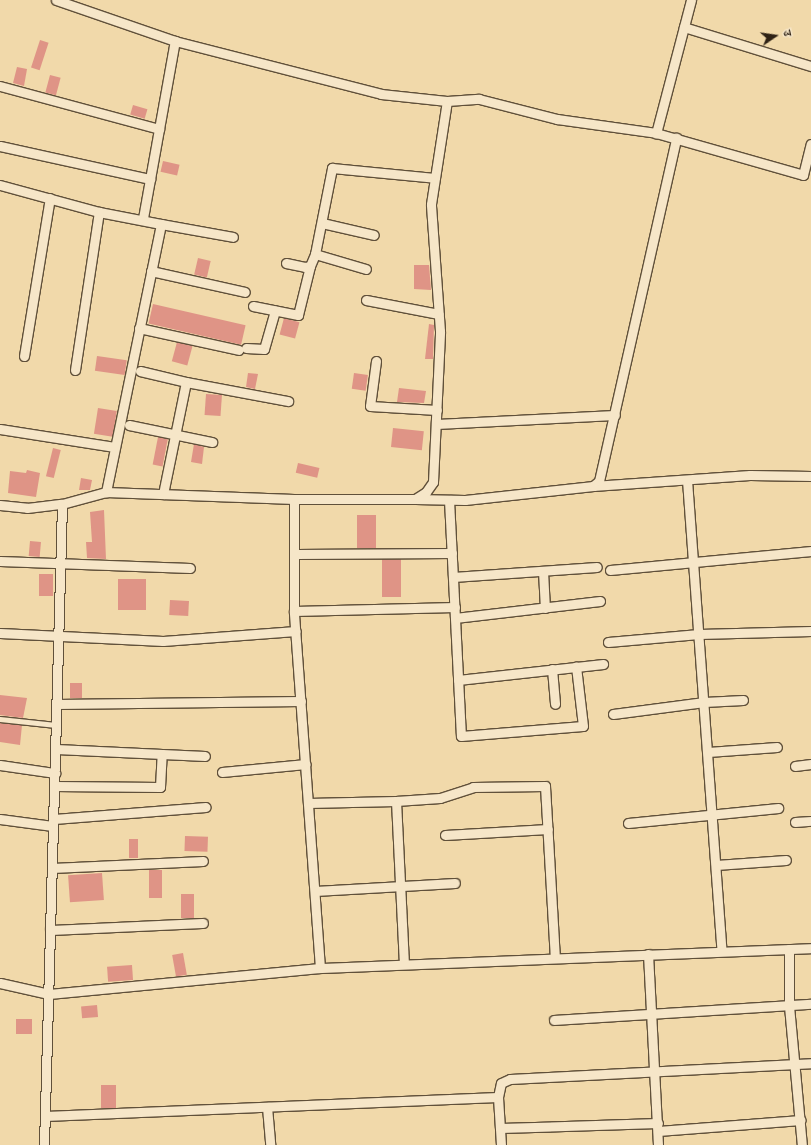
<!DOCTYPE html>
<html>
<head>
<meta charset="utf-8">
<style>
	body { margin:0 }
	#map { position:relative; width:811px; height:1145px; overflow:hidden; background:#f1d9aa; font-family:"IM FELL DW Pica","Noto Serif Devanagari",serif }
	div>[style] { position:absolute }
	.building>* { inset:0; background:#df9486; transform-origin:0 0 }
	.roads { filter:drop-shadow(1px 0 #60503a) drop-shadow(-1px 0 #60503a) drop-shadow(0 1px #60503a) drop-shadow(0 -1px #60503a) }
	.lane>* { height:4.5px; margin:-2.25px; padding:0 2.25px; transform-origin:2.25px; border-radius:2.25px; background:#f6e6c8 }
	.street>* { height:9px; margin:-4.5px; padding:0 4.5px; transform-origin:4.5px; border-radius:4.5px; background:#f6e6c8 }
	span { translate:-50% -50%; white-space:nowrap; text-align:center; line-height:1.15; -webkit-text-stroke:4px #f6e6c8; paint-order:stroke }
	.north { position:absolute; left:755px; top:16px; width:40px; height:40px; -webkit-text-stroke:3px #f6e6c8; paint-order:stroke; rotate:77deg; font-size:11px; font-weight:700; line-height:16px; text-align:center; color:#2f2215 }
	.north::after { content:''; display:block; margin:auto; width:14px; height:18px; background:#2f2215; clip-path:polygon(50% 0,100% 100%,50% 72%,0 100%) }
</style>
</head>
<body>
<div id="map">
	<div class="building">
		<i style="left:40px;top:40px;width:9px;height:29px;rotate:18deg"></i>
		<i style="clip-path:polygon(17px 67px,27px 69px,24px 86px,13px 83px)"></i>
		<i style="left:50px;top:75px;width:11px;height:18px;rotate:15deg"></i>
		<i style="left:133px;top:105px;width:15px;height:10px;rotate:16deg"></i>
		<i style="left:163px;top:161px;width:17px;height:11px;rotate:13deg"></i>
		<i style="left:198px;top:258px;width:13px;height:17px;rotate:13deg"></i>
		<i style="clip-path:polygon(414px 265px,429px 265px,431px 290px,414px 289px)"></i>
		<i style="left:153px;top:304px;width:95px;height:20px;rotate:13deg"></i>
		<i style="left:284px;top:318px;width:16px;height:17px;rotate:15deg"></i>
		<i style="clip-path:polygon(429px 324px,434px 325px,433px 359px,425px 359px)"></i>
		<i style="left:177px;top:342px;width:16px;height:20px;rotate:15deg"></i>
		<i style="left:97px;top:356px;width:30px;height:15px;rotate:8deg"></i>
		<i style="clip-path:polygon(248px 373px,258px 374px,255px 389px,246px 387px)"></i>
		<i style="left:354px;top:373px;width:14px;height:16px;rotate:8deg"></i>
		<i style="clip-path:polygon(399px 388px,426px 391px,424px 403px,397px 402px)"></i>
		<i style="left:206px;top:394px;width:16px;height:21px;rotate:4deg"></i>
		<i style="left:98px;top:408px;width:19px;height:26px;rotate:9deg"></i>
		<i style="left:393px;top:428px;width:31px;height:19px;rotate:6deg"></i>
		<i style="left:158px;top:437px;width:10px;height:28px;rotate:11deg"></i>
		<i style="clip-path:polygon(194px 444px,204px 447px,202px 464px,191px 462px)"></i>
		<i style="left:53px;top:448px;width:8px;height:29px;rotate:14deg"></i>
		<i style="left:298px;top:463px;width:22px;height:10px;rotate:13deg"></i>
		<i style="clip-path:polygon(27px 470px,40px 473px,36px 497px,8px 493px,10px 471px,26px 473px)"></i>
		<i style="clip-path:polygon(81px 478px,92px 480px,90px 490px,79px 490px)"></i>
		<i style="clip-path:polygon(104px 510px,106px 559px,87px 558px,86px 542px,92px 542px,90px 512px)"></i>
		<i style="left:357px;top:515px;width:19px;height:33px"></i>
		<i style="left:30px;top:541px;width:11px;height:15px;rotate:5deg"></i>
		<i style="left:382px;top:559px;width:19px;height:38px"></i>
		<i style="left:39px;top:574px;width:14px;height:22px"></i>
		<i style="left:118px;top:579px;width:28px;height:31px"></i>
		<i style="left:170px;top:600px;width:19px;height:15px;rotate:3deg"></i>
		<i style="left:70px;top:683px;width:12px;height:15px"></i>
		<i style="clip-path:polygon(0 695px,27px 698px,23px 718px,0 715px)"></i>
		<i style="clip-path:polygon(0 723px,22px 725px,20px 745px,0 742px)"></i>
		<i style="left:185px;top:836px;width:23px;height:15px;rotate:2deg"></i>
		<i style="left:129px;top:839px;width:9px;height:19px"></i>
		<i style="left:149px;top:870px;width:13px;height:28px"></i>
		<i style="left:102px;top:873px;width:27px;height:34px;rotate:86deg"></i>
		<i style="left:181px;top:894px;width:13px;height:24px"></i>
		<i style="left:183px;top:953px;width:22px;height:11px;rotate:80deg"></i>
		<i style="left:132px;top:965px;width:15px;height:25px;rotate:86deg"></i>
		<i style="left:97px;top:1005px;width:12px;height:16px;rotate:85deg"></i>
		<i style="left:32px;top:1019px;width:15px;height:16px;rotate:90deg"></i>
		<i style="left:101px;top:1085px;width:15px;height:23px"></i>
	</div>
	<div class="roads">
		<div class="lane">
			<i style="left:0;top:719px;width:56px;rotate:6.1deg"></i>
		</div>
		<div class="street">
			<i style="left:56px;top:0;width:126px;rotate:19deg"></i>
			<i style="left:175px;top:41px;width:213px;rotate:14.4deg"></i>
			<i style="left:381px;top:94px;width:66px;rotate:6.1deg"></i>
			<i style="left:447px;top:101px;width:32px;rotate:-4deg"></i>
			<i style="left:479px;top:99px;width:81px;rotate:14.4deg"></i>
			<i style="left:557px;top:119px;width:100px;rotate:8deg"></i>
			<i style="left:691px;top:0;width:138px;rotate:104.7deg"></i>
			<i style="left:656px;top:133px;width:153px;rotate:15.9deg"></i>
			<i style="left:803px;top:175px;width:32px;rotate:-76deg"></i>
			<i style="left:684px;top:27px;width:133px;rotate:17.1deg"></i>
			<i style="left:0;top:86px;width:165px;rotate:15.1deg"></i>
			<i style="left:0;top:146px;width:154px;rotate:12.4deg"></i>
			<i style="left:0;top:185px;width:103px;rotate:15.3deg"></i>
			<i style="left:99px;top:212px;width:63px;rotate:11deg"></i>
			<i style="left:161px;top:224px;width:274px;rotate:101.6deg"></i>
			<i style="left:143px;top:218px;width:180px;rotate:-79.8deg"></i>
			<i style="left:322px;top:223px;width:53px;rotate:13deg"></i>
			<i style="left:161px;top:224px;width:73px;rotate:10.2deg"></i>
			<i style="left:315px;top:254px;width:53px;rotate:16.4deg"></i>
			<i style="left:286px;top:263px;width:19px;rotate:12deg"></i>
			<i style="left:305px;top:267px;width:5px;rotate:-11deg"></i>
			<i style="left:151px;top:271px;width:96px;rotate:12.6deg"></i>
			<i style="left:366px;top:300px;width:74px;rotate:10.9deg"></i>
			<i style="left:253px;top:306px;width:46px;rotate:11.3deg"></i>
			<i style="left:298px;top:315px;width:50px;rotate:-76.2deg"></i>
			<i style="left:310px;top:266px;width:13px;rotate:-67deg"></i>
			<i style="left:315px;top:254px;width:88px;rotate:-78.8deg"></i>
			<i style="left:332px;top:168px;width:103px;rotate:5.5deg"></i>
			<i style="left:139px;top:328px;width:102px;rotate:12.4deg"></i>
			<i style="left:246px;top:348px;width:18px;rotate:3deg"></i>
			<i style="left:264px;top:349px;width:40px;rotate:-74deg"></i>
			<i style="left:24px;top:356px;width:160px;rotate:-80.7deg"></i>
			<i style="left:376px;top:361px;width:45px;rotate:97.6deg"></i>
			<i style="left:370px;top:406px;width:67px;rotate:3.4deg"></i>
			<i style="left:75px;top:370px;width:160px;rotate:-81.4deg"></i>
			<i style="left:140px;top:371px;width:47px;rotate:13.4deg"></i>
			<i style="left:186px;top:382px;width:104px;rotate:10.6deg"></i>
			<i style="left:436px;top:424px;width:179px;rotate:-2.9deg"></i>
			<i style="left:129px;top:425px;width:85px;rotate:11.6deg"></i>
			<i style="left:0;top:429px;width:116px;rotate:8.9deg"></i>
			<i style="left:687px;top:480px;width:472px;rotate:85.8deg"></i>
			<i style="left:593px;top:486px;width:157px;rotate:-4deg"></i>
			<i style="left:750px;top:475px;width:61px;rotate:0.9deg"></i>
			<i style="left:163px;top:494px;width:114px;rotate:-78.4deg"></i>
			<i style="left:415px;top:499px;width:50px;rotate:1.1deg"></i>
			<i style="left:465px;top:500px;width:129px;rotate:-6.2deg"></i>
			<i style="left:593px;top:486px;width:8px;rotate:-40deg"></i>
			<i style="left:599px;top:481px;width:352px;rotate:-77.3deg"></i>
			<i style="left:449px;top:500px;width:236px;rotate:87.1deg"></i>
			<i style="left:461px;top:736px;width:122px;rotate:-4.7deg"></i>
			<i style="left:583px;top:726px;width:60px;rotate:-96.7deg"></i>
			<i style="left:0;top:505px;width:27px;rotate:6deg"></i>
			<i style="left:27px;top:508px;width:35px;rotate:-7deg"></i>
			<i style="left:62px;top:504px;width:46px;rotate:-15.3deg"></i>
			<i style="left:106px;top:492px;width:188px;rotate:2.1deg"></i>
			<i style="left:296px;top:554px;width:156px;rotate:-0.4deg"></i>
			<i style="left:0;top:561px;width:190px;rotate:2.1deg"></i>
			<i style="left:610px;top:570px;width:202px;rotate:-5.4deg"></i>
			<i style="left:543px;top:571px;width:37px;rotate:87deg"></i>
			<i style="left:453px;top:577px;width:144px;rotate:-4deg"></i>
			<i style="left:294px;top:611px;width:161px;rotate:-1.4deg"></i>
			<i style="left:455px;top:618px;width:146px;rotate:-6.7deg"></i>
			<i style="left:0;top:633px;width:163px;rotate:2.8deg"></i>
			<i style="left:163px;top:641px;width:133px;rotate:-4.3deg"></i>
			<i style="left:608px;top:642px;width:91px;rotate:-5deg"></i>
			<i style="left:699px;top:634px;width:112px;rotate:-1.5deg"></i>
			<i style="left:552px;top:669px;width:35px;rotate:85deg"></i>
			<i style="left:458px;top:680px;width:146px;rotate:-6.3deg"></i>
			<i style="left:57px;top:704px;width:244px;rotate:-0.7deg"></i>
			<i style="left:613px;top:714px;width:92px;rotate:-7.5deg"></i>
			<i style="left:704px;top:702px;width:39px;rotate:-3deg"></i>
			<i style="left:56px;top:749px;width:149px;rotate:2.7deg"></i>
			<i style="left:708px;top:752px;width:69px;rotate:-4.1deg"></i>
			<i style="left:0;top:765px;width:56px;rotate:8.3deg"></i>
			<i style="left:795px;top:766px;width:16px;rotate:-7deg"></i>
			<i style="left:222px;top:772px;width:84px;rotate:-5.4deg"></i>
			<i style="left:54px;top:786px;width:106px;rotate:0.5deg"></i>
			<i style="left:160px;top:787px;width:33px;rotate:-87deg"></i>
			<i style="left:396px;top:801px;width:44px;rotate:-3.9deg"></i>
			<i style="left:440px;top:798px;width:35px;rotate:-18deg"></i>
			<i style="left:473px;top:787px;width:72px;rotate:-0.8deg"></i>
			<i style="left:545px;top:786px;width:171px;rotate:86.7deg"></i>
			<i style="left:308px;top:803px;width:88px;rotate:-1.3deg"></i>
			<i style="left:396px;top:801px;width:163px;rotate:87.2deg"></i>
			<i style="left:0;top:819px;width:53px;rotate:7.5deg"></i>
			<i style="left:54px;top:819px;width:152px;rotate:-4.5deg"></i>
			<i style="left:795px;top:822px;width:16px;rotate:-4deg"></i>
			<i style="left:628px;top:823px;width:151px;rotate:-5.7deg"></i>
			<i style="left:445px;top:835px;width:103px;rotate:-3.3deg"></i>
			<i style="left:716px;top:865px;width:70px;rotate:-4.1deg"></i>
			<i style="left:52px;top:868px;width:151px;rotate:-2.7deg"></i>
			<i style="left:315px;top:891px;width:140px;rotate:-3.3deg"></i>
			<i style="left:50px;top:930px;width:153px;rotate:-2.6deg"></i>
			<i style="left:789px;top:949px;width:57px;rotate:90deg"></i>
			<i style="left:789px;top:1006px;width:140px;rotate:84.7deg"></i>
			<i style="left:648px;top:954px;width:191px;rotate:87deg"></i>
			<i style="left:320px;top:968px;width:358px;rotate:-94.2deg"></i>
			<i style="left:294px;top:611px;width:112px;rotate:-90deg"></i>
			<i style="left:294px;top:499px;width:121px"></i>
			<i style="left:415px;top:499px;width:13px;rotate:-32deg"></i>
			<i style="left:426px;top:492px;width:12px;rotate:-55deg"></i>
			<i style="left:433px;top:482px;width:151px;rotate:-87.3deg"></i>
			<i style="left:440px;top:331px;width:127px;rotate:-94.1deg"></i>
			<i style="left:431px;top:204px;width:104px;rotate:-81.2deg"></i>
			<i style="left:0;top:983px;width:50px;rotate:12.7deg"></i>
			<i style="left:49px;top:994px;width:272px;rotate:-5.5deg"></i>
			<i style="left:320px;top:968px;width:491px;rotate:-2.3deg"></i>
			<i style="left:554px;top:1020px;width:257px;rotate:-3.6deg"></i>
			<i style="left:267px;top:1107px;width:38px;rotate:85deg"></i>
			<i style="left:45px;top:1116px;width:453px;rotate:-2.4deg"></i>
			<i style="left:500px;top:1128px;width:158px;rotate:-1.8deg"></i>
			<i style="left:658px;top:1131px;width:143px;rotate:-4.4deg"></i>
			<i style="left:44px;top:1145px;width:641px;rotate:-88.39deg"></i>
			<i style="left:501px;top:1145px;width:48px;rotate:-93.6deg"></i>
			<i style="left:498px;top:1097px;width:14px;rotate:-78deg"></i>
			<i style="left:501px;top:1083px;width:10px;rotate:-24deg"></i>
			<i style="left:510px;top:1079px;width:301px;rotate:-3deg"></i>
		</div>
	</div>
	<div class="north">उ</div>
</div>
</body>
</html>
